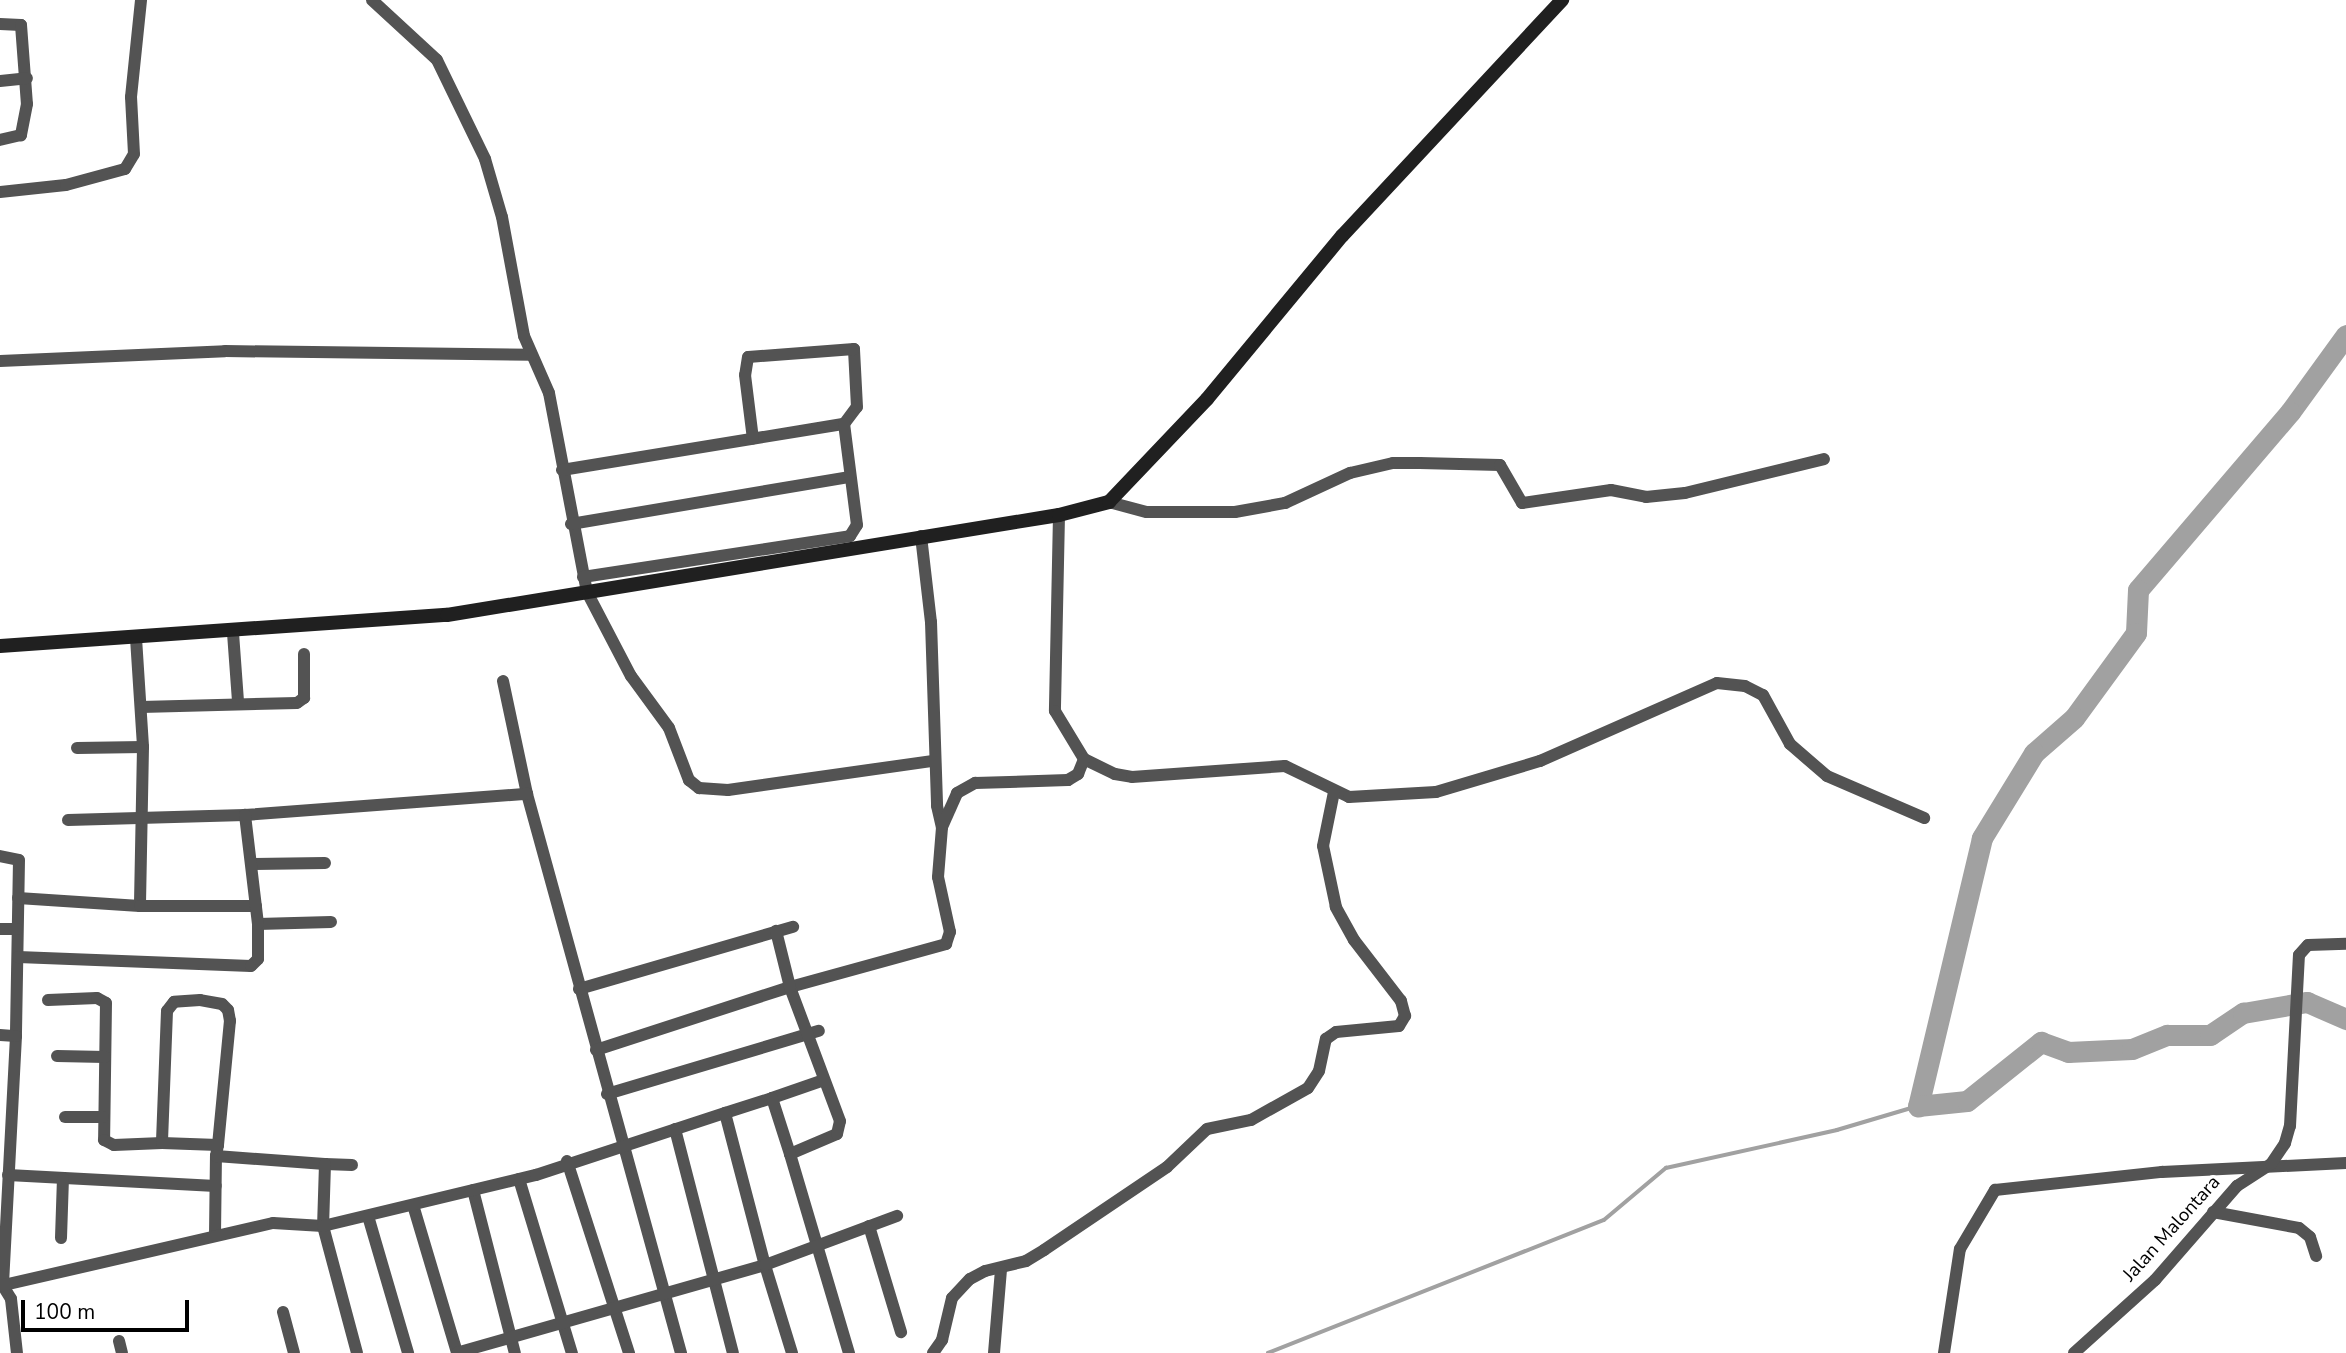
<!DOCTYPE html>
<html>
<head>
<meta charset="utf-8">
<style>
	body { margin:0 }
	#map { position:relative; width:2346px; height:1353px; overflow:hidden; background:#fff; font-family:"Nunito Sans",sans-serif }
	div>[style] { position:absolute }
	.stream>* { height:3.5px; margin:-1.75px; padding:0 1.75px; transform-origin:1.75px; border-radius:1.75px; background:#a1a1a1 }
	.river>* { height:21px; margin:-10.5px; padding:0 10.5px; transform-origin:10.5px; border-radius:10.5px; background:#a1a1a1 }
	.street>* { height:12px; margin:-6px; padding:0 6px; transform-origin:6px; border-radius:6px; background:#535353 }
	.secondary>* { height:14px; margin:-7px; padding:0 7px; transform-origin:7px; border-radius:7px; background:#202020 }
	span { translate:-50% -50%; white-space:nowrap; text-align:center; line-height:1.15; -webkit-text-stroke:7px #fff; paint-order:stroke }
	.street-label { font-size:19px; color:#000 }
	.scale { position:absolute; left:21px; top:1300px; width:168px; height:32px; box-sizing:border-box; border:4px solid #000; border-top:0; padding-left:9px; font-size:21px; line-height:24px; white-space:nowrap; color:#000; -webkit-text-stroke:5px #fff; paint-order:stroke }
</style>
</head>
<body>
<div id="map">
	<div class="stream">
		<i style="left:1268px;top:1353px;width:361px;rotate:-21.6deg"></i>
		<i style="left:1604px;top:1220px;width:81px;rotate:-40deg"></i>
		<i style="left:1666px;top:1168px;width:175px;rotate:-12.5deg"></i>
		<i style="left:1837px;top:1130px;width:84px;rotate:-16.5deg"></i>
	</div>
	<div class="river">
		<i style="left:2346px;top:335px;width:95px;rotate:126deg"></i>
		<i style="left:2290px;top:412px;width:234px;rotate:130.5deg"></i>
		<i style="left:2138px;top:590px;width:43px;rotate:92.7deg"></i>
		<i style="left:2136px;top:633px;width:105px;rotate:126.1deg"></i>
		<i style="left:2074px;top:718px;width:53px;rotate:138.8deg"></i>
		<i style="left:2034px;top:753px;width:100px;rotate:121.5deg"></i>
		<i style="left:1982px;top:838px;width:276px;rotate:103.4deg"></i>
		<i style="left:1918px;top:1106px;width:49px;rotate:-5.8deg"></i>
		<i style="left:1967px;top:1101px;width:95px;rotate:-38.6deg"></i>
		<i style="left:2041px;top:1042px;width:29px;rotate:20deg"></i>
		<i style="left:2068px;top:1052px;width:64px;rotate:-2.7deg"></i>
		<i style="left:2132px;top:1049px;width:38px;rotate:-22deg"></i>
		<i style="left:2167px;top:1035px;width:43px"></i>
		<i style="left:2210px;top:1035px;width:40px;rotate:-34deg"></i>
		<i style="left:2243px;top:1013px;width:65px;rotate:-9.8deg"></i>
		<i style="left:2307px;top:1002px;width:43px;rotate:23.6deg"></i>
	</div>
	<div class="street">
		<i style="left:372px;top:0;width:88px;rotate:42.7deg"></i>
		<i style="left:437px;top:60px;width:110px;rotate:64.1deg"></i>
		<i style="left:485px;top:159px;width:60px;rotate:73.7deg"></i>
		<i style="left:502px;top:217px;width:121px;rotate:79.5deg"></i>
		<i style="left:524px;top:336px;width:62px;rotate:66.3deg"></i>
		<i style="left:549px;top:393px;width:203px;rotate:79.2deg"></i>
		<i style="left:587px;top:592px;width:95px;rotate:62.4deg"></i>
		<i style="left:631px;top:676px;width:64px;rotate:53.8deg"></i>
		<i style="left:669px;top:728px;width:56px;rotate:69deg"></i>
		<i style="left:689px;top:780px;width:13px;rotate:39deg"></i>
		<i style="left:699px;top:788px;width:29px;rotate:4deg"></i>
		<i style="left:728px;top:790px;width:207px;rotate:-8.1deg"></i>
		<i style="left:0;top:24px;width:21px;rotate:3deg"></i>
		<i style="left:21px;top:25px;width:79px;rotate:85.7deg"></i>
		<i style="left:27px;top:104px;width:32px;rotate:101deg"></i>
		<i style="left:21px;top:135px;width:22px;rotate:167deg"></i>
		<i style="left:0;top:81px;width:27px;rotate:-6deg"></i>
		<i style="left:0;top:192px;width:66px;rotate:-6.1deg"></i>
		<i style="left:66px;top:185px;width:61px;rotate:-15.2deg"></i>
		<i style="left:125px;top:169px;width:17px;rotate:-59deg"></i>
		<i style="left:134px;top:154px;width:57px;rotate:-93deg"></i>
		<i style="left:131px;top:97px;width:98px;rotate:-84.1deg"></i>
		<i style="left:0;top:361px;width:225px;rotate:-2.5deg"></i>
		<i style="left:225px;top:351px;width:306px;rotate:0.7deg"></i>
		<i style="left:562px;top:470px;width:286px;rotate:-9.3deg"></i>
		<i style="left:844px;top:424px;width:21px;rotate:-53deg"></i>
		<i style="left:857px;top:407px;width:58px;rotate:-93deg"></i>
		<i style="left:854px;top:349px;width:106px;rotate:175.7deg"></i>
		<i style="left:748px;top:357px;width:18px;rotate:99deg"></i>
		<i style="left:745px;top:375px;width:64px;rotate:82.9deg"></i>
		<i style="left:1109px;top:502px;width:39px;rotate:15deg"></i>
		<i style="left:1147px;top:512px;width:88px"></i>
		<i style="left:1235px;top:512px;width:51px;rotate:-10.2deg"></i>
		<i style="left:1285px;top:503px;width:72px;rotate:-24.8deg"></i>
		<i style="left:1350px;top:473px;width:44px;rotate:-13.1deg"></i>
		<i style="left:1393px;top:463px;width:27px"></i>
		<i style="left:1420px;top:463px;width:80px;rotate:1.4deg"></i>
		<i style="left:1500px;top:465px;width:44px;rotate:59.9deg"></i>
		<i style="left:1522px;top:503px;width:90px;rotate:-8.3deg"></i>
		<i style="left:1611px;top:490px;width:36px;rotate:11deg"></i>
		<i style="left:1646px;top:497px;width:39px;rotate:-6deg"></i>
		<i style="left:1685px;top:493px;width:143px;rotate:-13.7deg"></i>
		<i style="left:1059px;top:515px;width:196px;rotate:91.2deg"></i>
		<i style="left:1055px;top:711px;width:56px;rotate:58.9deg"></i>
		<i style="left:1084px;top:759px;width:34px;rotate:26deg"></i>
		<i style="left:1115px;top:774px;width:17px;rotate:10deg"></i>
		<i style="left:1132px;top:777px;width:153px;rotate:-4.1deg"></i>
		<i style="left:1285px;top:766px;width:71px;rotate:25.8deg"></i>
		<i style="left:1349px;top:797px;width:87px;rotate:-3.3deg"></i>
		<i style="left:1436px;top:792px;width:109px;rotate:-16.6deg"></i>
		<i style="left:1540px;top:761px;width:193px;rotate:-23.8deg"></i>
		<i style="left:1717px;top:683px;width:28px;rotate:6deg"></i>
		<i style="left:1745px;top:686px;width:20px;rotate:27deg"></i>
		<i style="left:1763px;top:695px;width:56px;rotate:61.1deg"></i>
		<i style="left:1790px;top:744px;width:49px;rotate:40.9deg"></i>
		<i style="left:1827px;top:776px;width:106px;rotate:23.4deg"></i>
		<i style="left:571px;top:524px;width:283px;rotate:-9.6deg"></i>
		<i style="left:921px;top:536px;width:87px;rotate:83.4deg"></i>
		<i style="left:931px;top:622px;width:184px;rotate:88.1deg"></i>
		<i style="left:937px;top:806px;width:22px;rotate:77deg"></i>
		<i style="left:583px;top:577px;width:270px;rotate:-8.7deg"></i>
		<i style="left:850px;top:536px;width:13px;rotate:-58deg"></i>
		<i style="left:857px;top:525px;width:102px;rotate:-97.3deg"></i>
		<i style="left:233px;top:633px;width:68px;rotate:85.8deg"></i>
		<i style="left:136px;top:638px;width:109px;rotate:86.3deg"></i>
		<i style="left:143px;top:747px;width:159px;rotate:91.1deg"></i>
		<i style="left:503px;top:681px;width:116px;rotate:78deg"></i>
		<i style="left:527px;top:794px;width:580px;rotate:74.6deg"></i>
		<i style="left:141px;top:707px;width:156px;rotate:-1.5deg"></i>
		<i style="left:297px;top:703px;width:9px;rotate:-36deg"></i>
		<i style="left:304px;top:698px;width:44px;rotate:-90deg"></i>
		<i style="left:77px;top:748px;width:66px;rotate:-0.9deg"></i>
		<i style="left:68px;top:820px;width:177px;rotate:-1.6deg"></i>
		<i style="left:245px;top:815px;width:283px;rotate:-4.3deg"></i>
		<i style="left:0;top:856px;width:19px;rotate:12deg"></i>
		<i style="left:19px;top:860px;width:176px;rotate:91deg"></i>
		<i style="left:16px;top:1036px;width:250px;rotate:93deg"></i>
		<i style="left:3px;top:1286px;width:15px;rotate:58deg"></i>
		<i style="left:11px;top:1299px;width:54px;rotate:83.7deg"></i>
		<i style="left:252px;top:864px;width:73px;rotate:-0.8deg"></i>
		<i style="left:18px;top:898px;width:122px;rotate:3.8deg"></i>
		<i style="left:140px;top:906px;width:116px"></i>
		<i style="left:258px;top:924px;width:73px;rotate:-1.6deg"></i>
		<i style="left:0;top:929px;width:17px"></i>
		<i style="left:18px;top:957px;width:233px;rotate:2.2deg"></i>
		<i style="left:251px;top:966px;width:10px;rotate:-45deg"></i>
		<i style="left:258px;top:959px;width:35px;rotate:-90deg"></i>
		<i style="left:258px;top:924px;width:110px;rotate:-96.8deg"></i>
		<i style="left:579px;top:989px;width:223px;rotate:-16.2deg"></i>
		<i style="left:48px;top:1000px;width:49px;rotate:-2.3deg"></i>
		<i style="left:97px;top:998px;width:10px;rotate:29deg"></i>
		<i style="left:106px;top:1003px;width:137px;rotate:90.8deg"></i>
		<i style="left:104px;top:1140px;width:11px;rotate:27deg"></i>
		<i style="left:114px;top:1145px;width:48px;rotate:-2.4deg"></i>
		<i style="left:0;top:1035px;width:16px;rotate:4deg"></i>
		<i style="left:596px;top:1050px;width:204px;rotate:-18deg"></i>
		<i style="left:790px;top:987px;width:162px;rotate:-15.4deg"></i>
		<i style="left:946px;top:944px;width:13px;rotate:-72deg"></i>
		<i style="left:950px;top:932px;width:56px;rotate:-102.3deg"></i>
		<i style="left:938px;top:877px;width:50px;rotate:-85.4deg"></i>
		<i style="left:942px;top:827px;width:37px;rotate:-66deg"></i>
		<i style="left:957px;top:793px;width:21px;rotate:-29deg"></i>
		<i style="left:975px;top:783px;width:93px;rotate:-1.8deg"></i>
		<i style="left:1068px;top:780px;width:12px;rotate:-31deg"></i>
		<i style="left:1078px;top:774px;width:16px;rotate:-68deg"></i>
		<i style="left:57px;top:1056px;width:48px;rotate:1.2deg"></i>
		<i style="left:607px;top:1094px;width:221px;rotate:-16.6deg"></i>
		<i style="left:772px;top:1098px;width:55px;rotate:-19.1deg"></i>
		<i style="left:725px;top:1113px;width:49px;rotate:-17.7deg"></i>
		<i style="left:772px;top:1098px;width:59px;rotate:72.2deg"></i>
		<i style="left:790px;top:1154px;width:51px;rotate:-23.1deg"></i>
		<i style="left:837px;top:1134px;width:13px;rotate:-77deg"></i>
		<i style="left:840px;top:1121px;width:143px;rotate:-110.5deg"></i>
		<i style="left:790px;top:987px;width:58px;rotate:-104deg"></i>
		<i style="left:65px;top:1117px;width:38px"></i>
		<i style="left:675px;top:1129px;width:231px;rotate:75.5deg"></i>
		<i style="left:790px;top:1154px;width:208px;rotate:73.5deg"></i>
		<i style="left:216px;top:1156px;width:11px;rotate:-80deg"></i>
		<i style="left:218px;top:1145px;width:125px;rotate:-84.5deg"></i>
		<i style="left:230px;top:1021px;width:11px;rotate:-100deg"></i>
		<i style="left:228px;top:1010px;width:8px;rotate:-135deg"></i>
		<i style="left:222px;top:1004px;width:22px;rotate:-170deg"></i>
		<i style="left:200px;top:1000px;width:26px;rotate:176deg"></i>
		<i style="left:174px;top:1002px;width:11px;rotate:128deg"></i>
		<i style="left:167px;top:1011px;width:132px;rotate:92.2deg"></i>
		<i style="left:162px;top:1143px;width:56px;rotate:2deg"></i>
		<i style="left:567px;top:1161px;width:202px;rotate:72.1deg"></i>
		<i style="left:325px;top:1164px;width:27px;rotate:2deg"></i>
		<i style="left:8px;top:1175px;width:208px;rotate:3deg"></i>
		<i style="left:519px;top:1179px;width:182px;rotate:73.1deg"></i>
		<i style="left:473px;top:1190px;width:168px;rotate:75.6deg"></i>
		<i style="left:413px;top:1205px;width:154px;rotate:73.4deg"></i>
		<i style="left:2213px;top:1212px;width:87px;rotate:10.5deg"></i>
		<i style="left:2299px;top:1228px;width:14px;rotate:39deg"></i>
		<i style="left:2310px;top:1237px;width:20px;rotate:72deg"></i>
		<i style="left:368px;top:1216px;width:143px;rotate:73.7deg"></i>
		<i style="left:869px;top:1226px;width:111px;rotate:73.2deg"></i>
		<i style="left:215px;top:1235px;width:79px;rotate:-89.3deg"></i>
		<i style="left:216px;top:1156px;width:109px;rotate:4.2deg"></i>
		<i style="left:325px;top:1164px;width:62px;rotate:91.8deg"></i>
		<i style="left:323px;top:1226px;width:131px;rotate:75deg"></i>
		<i style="left:61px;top:1238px;width:60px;rotate:-88.1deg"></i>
		<i style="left:0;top:1286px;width:280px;rotate:-13deg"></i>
		<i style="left:273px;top:1223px;width:50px;rotate:3.4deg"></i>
		<i style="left:323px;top:1226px;width:219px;rotate:-13.5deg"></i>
		<i style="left:536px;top:1175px;width:199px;rotate:-18.2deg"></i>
		<i style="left:725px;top:1113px;width:157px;rotate:75.3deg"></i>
		<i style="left:765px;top:1265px;width:320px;rotate:164.1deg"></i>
		<i style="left:283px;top:1312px;width:42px;rotate:75deg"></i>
		<i style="left:119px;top:1341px;width:12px;rotate:76deg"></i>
		<i style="left:792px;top:1353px;width:92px;rotate:-107.1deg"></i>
		<i style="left:765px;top:1265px;width:141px;rotate:-20.4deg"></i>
		<i style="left:933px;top:1353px;width:16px;rotate:-55deg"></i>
		<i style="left:942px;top:1340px;width:43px;rotate:-76.6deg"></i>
		<i style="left:952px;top:1298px;width:26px;rotate:-47deg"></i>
		<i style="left:970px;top:1279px;width:17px;rotate:-28deg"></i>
		<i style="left:985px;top:1271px;width:42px;rotate:-13.7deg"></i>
		<i style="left:1026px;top:1261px;width:21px;rotate:-31deg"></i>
		<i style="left:1044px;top:1250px;width:148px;rotate:-34deg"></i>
		<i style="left:1167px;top:1167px;width:55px;rotate:-43.5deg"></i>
		<i style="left:1207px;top:1129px;width:45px;rotate:-11.6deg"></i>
		<i style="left:1251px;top:1120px;width:65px;rotate:-29.3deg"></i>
		<i style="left:1308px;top:1088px;width:20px;rotate:-57deg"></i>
		<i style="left:1319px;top:1071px;width:33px;rotate:-78deg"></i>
		<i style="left:1326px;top:1039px;width:12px;rotate:-35deg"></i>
		<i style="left:1336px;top:1032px;width:63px;rotate:-5.4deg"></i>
		<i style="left:1399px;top:1026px;width:12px;rotate:-59deg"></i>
		<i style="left:1405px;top:1016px;width:16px;rotate:-105deg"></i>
		<i style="left:1401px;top:1001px;width:77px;rotate:-127.6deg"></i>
		<i style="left:1354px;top:940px;width:38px;rotate:-119deg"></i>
		<i style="left:1336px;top:907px;width:62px;rotate:-102deg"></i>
		<i style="left:1323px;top:846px;width:55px;rotate:-78.5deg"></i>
		<i style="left:994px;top:1353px;width:83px;rotate:-85.2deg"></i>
		<i style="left:1944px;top:1353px;width:105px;rotate:-81.3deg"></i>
		<i style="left:1960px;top:1249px;width:69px;rotate:-59.3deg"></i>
		<i style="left:1995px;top:1190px;width:168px;rotate:-6.2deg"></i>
		<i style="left:2162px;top:1172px;width:184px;rotate:-2.8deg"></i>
		<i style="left:2074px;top:1353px;width:109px;rotate:-42deg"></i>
		<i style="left:2155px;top:1280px;width:125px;rotate:-48.9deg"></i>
		<i style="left:2237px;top:1186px;width:40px;rotate:-32.9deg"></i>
		<i style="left:2271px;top:1164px;width:25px;rotate:-56deg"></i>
		<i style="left:2285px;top:1143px;width:18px;rotate:-74deg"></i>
		<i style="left:2290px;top:1126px;width:171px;rotate:-87deg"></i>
		<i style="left:2299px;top:955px;width:13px;rotate:-48deg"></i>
		<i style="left:2308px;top:945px;width:38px;rotate:-2deg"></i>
	</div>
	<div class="secondary">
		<i style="left:0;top:646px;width:448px;rotate:-4deg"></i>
		<i style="left:447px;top:615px;width:620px;rotate:-9.28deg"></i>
		<i style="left:1059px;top:515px;width:52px;rotate:-14.6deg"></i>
		<i style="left:1109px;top:502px;width:142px;rotate:-46.4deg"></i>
		<i style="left:1207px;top:399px;width:212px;rotate:-50.4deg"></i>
		<i style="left:1342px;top:236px;width:323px;rotate:-47deg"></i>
	</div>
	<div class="street-label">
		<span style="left:2172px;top:1229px;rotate:-48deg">Jalan Malontara</span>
	</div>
	<div class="scale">100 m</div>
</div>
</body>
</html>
